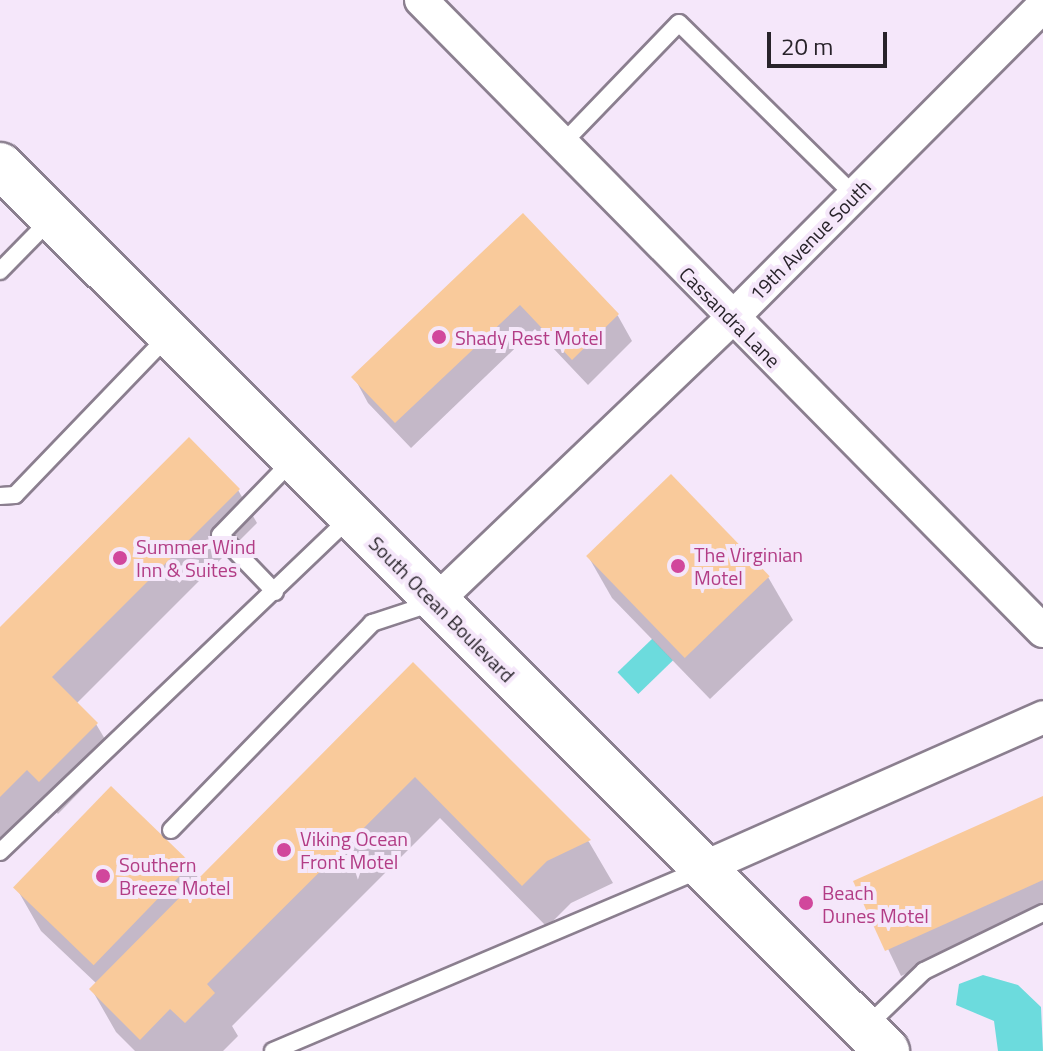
<!DOCTYPE html>
<html>
<head>
<meta charset="utf-8">
<style>
	body { margin:0 }
	#map { position:relative; width:1043px; height:1051px; overflow:hidden; background:#f5e7fa; font-family:"Titillium Web",sans-serif }
	div>[style] { position:absolute }
	.water>* { inset:0; background:#6cdbdd; transform-origin:0 0 }
	.shadow>* { inset:0; background:#0003 }
	.building>* { inset:0; background:#f9ca9b; transform-origin:0 0 }
	.roads { filter:drop-shadow(2px 0 #8b7f8f) drop-shadow(-2px 0 #8b7f8f) drop-shadow(0 2px #8b7f8f) drop-shadow(0 -2px #8b7f8f) }
	.lane>* { height:16px; margin:-8px; padding:0 8px; transform-origin:8px; border-radius:8px; background:#fff }
	.street>* { height:32px; margin:-16px; padding:0 16px; transform-origin:16px; border-radius:16px; background:#fff }
	.secondary>* { height:44px; margin:-22px; padding:0 22px; transform-origin:22px; border-radius:22px; background:#fff }
	.dots>* { width:22px; height:22px; translate:-50% -50%; box-sizing:border-box; border:4px solid #f5e7fa; border-radius:50% }
	span { translate:-50% -50%; white-space:nowrap; text-align:center; line-height:1.15; -webkit-text-stroke:8px #f5e7fa; paint-order:stroke }
	.street-label { font-size:20px; color:#28232a }
	.hotel-label { font-size:20px; color:#b23c85 }
	.left { translate:0 -50%; text-align:left }
	.scale { position:absolute; left:767px; top:32px; width:120px; height:36px; box-sizing:border-box; border:4px solid #28232a; border-top:0; padding-left:10px; font-size:24px; line-height:28px; white-space:nowrap; color:#28232a; -webkit-text-stroke:6px #f5e7fa; paint-order:stroke }
</style>
</head>
<body>
<div id="map">
	<div class="water">
		<i style="left:652px;top:639px;width:30px;height:48px;rotate:46deg"></i>
		<i style="clip-path:polygon(983px 975px,1018px 985px,1041px 1007px,1043px 1051px,998px 1051px,994px 1021px,956px 1005px,959px 984px)"></i>
	</div>
	<div class="shadow">
		<i style="clip-path:polygon(523px 216px,618px 316px,632px 341px,588px 385px,535px 329px,411px 448px,368px 403px,354px 377px)"></i>
		<i style="clip-path:polygon(238px 490px,257px 523px,76px 704px,96px 724px,115px 756px,58px 814px,46px 801px,0 841px,0 630px)"></i>
		<i style="clip-path:polygon(588px 556px,768px 577px,793px 620px,710px 699px,612px 598px)"></i>
		<i style="clip-path:polygon(413px 665px,589px 842px,613px 883px,571px 903px,547px 927px,440px 818px,232px 1026px,238px 1036px,223px 1051px,135px 1051px,116px 1032px,92px 990px,97px 984px,41px 931px,17px 889px,190px 865px,200px 881px)"></i>
		<i style="clip-path:polygon(1043px 798px,1043px 912px,901px 976px,856px 882px)"></i>
	</div>
	<div class="building">
		<i style="clip-path:polygon(523px 213px,619px 314px,572px 360px,520px 305px,395px 423px,351px 377px)"></i>
		<i style="clip-path:polygon(189px 437px,240px 489px,52px 677px,98px 723px,39px 782px,27px 770px,0 797px,0 627px)"></i>
		<i style="left:671px;top:474px;width:142px;height:118px;rotate:46deg"></i>
		<i style="clip-path:polygon(413px 662px,591px 840px,547px 861px,522px 886px,415px 777px,207px 984px,215px 993px,185px 1023px,170px 1009px,140px 1040px,89px 989px)"></i>
		<i style="left:111px;top:786px;width:112px;height:141px;rotate:44deg"></i>
		<i style="clip-path:polygon(1043px 796px,1043px 880px,885px 951px,853px 881px)"></i>
	</div>
	<div class="roads">
		<div class="lane">
			<i style="left:562px;top:144px;width:168px;rotate:-46deg"></i>
			<i style="left:679px;top:23px;width:245px;rotate:44.5deg"></i>
			<i style="left:0;top:271px;width:73px;rotate:-45.6deg"></i>
			<i style="left:0;top:496px;width:15px;rotate:-4deg"></i>
			<i style="left:15px;top:495px;width:222px;rotate:-46.1deg"></i>
			<i style="left:275px;top:592px;width:79px;rotate:-134deg"></i>
			<i style="left:220px;top:535px;width:103px;rotate:-45.8deg"></i>
			<i style="left:171px;top:830px;width:289px;rotate:-45.8deg"></i>
			<i style="left:372px;top:623px;width:64px;rotate:-18.2deg"></i>
			<i style="left:0;top:852px;width:483px;rotate:-43.7deg"></i>
			<i style="left:865px;top:1028px;width:82px;rotate:-44deg"></i>
			<i style="left:924px;top:971px;width:132px;rotate:-26deg"></i>
			<i style="left:273px;top:1051px;width:466px;rotate:-23deg"></i>
		</div>
		<div class="street">
			<i style="left:421px;top:0;width:886px;rotate:45.41deg"></i>
			<i style="left:435px;top:602px;width:410px;rotate:-43.7deg"></i>
			<i style="left:731px;top:319px;width:442px;rotate:-45.1deg"></i>
			<i style="left:703px;top:868px;width:372px;rotate:-23.9deg"></i>
		</div>
		<div class="secondary">
			<i style="left:0;top:165px;width:1254px;rotate:44.97deg"></i>
		</div>
	</div>
	<div class="dots">
		<i style="left:439px;top:337px;background:#d1479c"></i>
		<i style="left:120px;top:558px;background:#d1479c"></i>
		<i style="left:678px;top:566px;background:#d1479c"></i>
		<i style="left:284px;top:850px;background:#d1479c"></i>
		<i style="left:103px;top:876px;background:#d1479c"></i>
		<i style="left:806px;top:903px;background:#d1479c"></i>
	</div>
	<div class="street-label">
		<span style="left:810px;top:240px;rotate:-45deg">19th Avenue South</span>
		<span style="left:730px;top:317px;rotate:45deg">Cassandra Lane</span>
		<span style="left:442px;top:609px;rotate:45deg">South Ocean Boulevard</span>
	</div>
	<div class="hotel-label">
		<span class="left" style="left:455px;top:337px">Shady Rest Motel</span>
		<span class="left" style="left:136px;top:558px">Summer Wind<br>Inn &amp; Suites</span>
		<span class="left" style="left:694px;top:566px">The Virginian<br>Motel</span>
		<span class="left" style="left:300px;top:850px">Viking Ocean<br>Front Motel</span>
		<span class="left" style="left:119px;top:876px">Southern<br>Breeze Motel</span>
		<span class="left" style="left:822px;top:904px">Beach<br>Dunes Motel</span>
	</div>
	<div class="scale">20 m</div>
</div>
</body>
</html>
